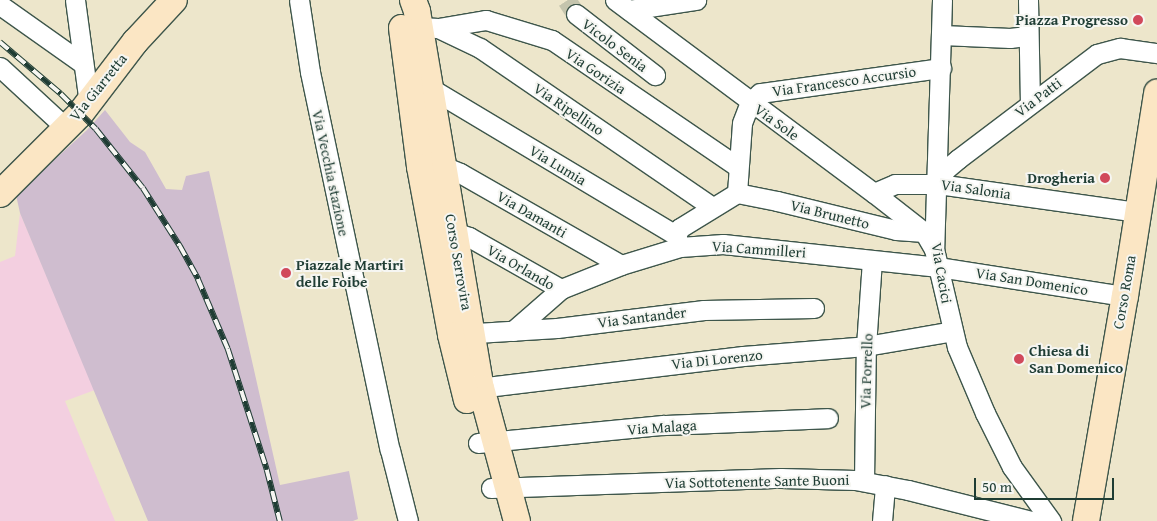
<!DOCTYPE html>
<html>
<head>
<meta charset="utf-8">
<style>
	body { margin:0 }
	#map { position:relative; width:1157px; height:521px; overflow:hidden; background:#ede6cb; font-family:"Gentium Book Plus",serif }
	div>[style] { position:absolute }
	.built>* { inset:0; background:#f3cfe0 }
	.industrial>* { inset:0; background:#cfbdcf }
	.street-tunnel>* { height:19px; margin-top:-9.5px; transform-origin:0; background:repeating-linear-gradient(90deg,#c4c4ad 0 19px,transparent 0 28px) }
	.roads { filter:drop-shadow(1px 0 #3e564b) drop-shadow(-1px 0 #3e564b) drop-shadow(0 1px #3e564b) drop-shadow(0 -1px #3e564b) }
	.street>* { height:19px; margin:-9.5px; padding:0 9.5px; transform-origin:9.5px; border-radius:9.5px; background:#fff }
	.secondary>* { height:26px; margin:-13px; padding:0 13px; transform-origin:13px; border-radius:13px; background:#fbe6c4 }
	.rail>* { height:5.5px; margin-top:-2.75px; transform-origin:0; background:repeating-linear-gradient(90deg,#f6f6f2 0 11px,#1f3d34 0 22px); box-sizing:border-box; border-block:1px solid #1f3d34 }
	.dots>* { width:14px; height:14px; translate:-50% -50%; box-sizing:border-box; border:2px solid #f6f6f2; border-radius:50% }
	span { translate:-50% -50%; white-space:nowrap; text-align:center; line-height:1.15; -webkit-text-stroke:4px #f6f6f2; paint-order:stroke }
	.poi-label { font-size:15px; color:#1f3d34; font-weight:700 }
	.right { translate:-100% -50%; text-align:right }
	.left { translate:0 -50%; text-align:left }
	.street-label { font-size:15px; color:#1f3d34 }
	.scale { position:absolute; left:974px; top:478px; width:140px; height:22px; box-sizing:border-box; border:2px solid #1f3d34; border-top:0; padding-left:6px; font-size:15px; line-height:18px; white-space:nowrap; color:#1f3d34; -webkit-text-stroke:4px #f6f6f2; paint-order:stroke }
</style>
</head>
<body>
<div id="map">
	<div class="built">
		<i style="clip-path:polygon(20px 213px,95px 390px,65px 401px,115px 521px,0 521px,0 262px,15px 256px)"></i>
	</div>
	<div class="industrial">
		<i style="clip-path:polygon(105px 110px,130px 142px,145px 152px,166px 189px,182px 190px,186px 176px,209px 171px,280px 485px,349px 471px,358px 519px,353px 521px,148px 521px,20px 213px,16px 195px,87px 130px)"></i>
	</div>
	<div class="street-tunnel">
		<i style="left:567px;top:0;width:17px;rotate:57deg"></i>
	</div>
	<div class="roads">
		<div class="street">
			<i style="left:75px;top:0;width:105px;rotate:82.3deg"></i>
			<i style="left:299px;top:0;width:73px;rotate:81.3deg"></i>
			<i style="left:310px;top:72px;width:386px;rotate:78.1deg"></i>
			<i style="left:390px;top:450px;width:73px;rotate:75.8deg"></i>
			<i style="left:615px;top:0;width:323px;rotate:36.7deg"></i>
			<i style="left:874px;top:193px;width:63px;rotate:38deg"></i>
			<i style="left:924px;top:232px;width:20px;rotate:60deg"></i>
			<i style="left:942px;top:0;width:249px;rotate:91.8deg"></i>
			<i style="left:934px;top:249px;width:101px;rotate:76.8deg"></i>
			<i style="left:957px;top:347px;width:72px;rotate:67deg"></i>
			<i style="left:985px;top:413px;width:60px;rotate:63.4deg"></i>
			<i style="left:1012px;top:467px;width:67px;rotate:54.2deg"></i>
			<i style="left:1028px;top:0;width:104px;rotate:88.9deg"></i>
			<i style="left:0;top:5px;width:100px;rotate:35.3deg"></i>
			<i style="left:629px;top:10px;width:68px;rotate:-8.5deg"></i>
			<i style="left:576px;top:14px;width:100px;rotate:37.7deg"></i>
			<i style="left:410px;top:23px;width:10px;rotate:24deg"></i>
			<i style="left:419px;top:27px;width:19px;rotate:3deg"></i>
			<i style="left:438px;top:28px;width:47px;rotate:25.5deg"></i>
			<i style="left:480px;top:48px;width:281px;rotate:34.4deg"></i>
			<i style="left:438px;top:28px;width:49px;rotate:-9.5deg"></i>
			<i style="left:486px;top:20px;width:69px;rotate:16.9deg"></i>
			<i style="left:552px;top:40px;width:225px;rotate:34.3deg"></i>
			<i style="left:942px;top:35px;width:68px;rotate:2.5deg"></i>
			<i style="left:1010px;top:38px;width:17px;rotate:-7deg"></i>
			<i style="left:0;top:67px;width:88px;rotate:42.7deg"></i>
			<i style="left:422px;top:89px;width:8px;rotate:-7deg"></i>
			<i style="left:430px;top:88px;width:287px;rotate:30.9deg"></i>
			<i style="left:676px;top:235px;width:10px;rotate:73deg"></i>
			<i style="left:434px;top:166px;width:9px"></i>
			<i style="left:443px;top:166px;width:18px;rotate:22deg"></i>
			<i style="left:460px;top:173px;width:185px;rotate:29.7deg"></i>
			<i style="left:938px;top:184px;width:16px;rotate:-63deg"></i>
			<i style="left:945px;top:170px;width:17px;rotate:-40deg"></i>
			<i style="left:958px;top:159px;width:174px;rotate:-37.1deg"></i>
			<i style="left:1097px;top:54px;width:24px;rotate:-15deg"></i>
			<i style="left:1120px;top:48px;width:37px;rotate:8deg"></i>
			<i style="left:737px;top:193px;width:41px;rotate:11.3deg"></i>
			<i style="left:777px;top:201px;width:122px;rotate:13.7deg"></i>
			<i style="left:896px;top:230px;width:28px;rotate:4deg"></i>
			<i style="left:874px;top:193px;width:23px;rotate:-23deg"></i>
			<i style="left:895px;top:184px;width:43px"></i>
			<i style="left:938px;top:184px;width:202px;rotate:8deg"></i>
			<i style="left:444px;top:232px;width:10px"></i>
			<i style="left:454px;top:232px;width:16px;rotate:18deg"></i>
			<i style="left:469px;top:237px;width:106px;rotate:29.5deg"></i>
			<i style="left:676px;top:235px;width:8px;rotate:-60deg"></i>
			<i style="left:680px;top:228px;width:67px;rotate:-31.6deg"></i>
			<i style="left:737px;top:193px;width:70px;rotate:-85.9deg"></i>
			<i style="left:742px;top:123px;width:22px;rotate:-69deg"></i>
			<i style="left:750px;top:102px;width:13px;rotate:-42deg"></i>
			<i style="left:760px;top:93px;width:183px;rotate:-7.9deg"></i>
			<i style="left:513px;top:331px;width:64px;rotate:-41.2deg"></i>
			<i style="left:561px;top:289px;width:65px;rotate:-21.8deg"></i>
			<i style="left:621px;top:265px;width:62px;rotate:-17deg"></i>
			<i style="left:680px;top:247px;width:43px;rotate:-4deg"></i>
			<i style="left:723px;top:244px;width:217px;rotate:6.1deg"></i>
			<i style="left:939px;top:267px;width:188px;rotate:8.9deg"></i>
			<i style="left:460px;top:334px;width:97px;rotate:-3.5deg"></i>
			<i style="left:557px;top:328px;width:148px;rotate:-7deg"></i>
			<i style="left:704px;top:310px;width:110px;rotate:-1deg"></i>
			<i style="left:470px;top:389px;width:275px;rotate:-6.9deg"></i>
			<i style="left:743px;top:356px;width:123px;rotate:-4.6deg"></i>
			<i style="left:866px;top:346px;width:88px;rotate:-9.8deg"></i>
			<i style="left:478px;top:443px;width:186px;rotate:-5.6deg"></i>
			<i style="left:663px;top:425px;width:165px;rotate:-2.4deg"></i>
			<i style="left:864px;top:481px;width:135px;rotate:-89.2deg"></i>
			<i style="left:866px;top:346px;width:86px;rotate:-86deg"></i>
			<i style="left:491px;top:488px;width:290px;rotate:-2deg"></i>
			<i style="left:781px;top:478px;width:74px;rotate:1.5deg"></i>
			<i style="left:855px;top:480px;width:54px;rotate:10.7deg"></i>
			<i style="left:908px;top:490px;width:127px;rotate:14.1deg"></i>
			<i style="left:882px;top:521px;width:36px;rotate:-85deg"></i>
		</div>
		<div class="secondary">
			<i style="left:413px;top:0;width:12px;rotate:70deg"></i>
			<i style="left:417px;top:11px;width:382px;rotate:80.4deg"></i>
			<i style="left:481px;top:388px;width:138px;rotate:74.9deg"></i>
			<i style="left:402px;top:28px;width:140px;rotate:82.6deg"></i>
			<i style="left:420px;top:167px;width:171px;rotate:79.5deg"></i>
			<i style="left:451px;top:335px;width:67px;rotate:76.2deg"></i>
			<i style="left:0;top:194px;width:113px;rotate:-45deg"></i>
			<i style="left:80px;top:114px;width:91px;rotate:-52.6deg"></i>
			<i style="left:135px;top:42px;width:57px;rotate:-47.1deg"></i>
			<i style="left:1086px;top:521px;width:228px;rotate:-80.2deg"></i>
			<i style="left:1125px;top:296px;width:206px;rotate:-81deg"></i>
		</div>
	</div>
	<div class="rail">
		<i style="left:0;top:42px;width:80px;rotate:40.4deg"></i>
		<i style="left:61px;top:94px;width:49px;rotate:45deg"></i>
		<i style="left:96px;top:129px;width:75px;rotate:51.5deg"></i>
		<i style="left:143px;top:188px;width:69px;rotate:57.5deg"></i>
		<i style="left:180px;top:246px;width:38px;rotate:61deg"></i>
		<i style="left:198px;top:279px;width:76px;rotate:66.8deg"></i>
		<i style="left:228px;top:349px;width:127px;rotate:72.1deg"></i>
		<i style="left:267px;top:470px;width:53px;rotate:75.7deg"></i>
	</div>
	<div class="dots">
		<i style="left:1138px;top:20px;background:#d1495b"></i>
		<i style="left:1105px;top:178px;background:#d1495b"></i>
		<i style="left:286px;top:273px;background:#d1495b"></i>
		<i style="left:1019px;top:359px;background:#d1495b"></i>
	</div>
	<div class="poi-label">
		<span class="right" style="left:1128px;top:20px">Piazza Progresso</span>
		<span class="right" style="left:1095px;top:178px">Drogheria</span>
		<span class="left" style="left:296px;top:273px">Piazzale Martiri<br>delle Foibe</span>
		<span class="left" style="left:1029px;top:359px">Chiesa di<br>San Domenico</span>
	</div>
	<div class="street-label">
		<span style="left:615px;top:45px;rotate:37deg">Vicolo Senia</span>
		<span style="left:596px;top:71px;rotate:34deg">Via Gorizia</span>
		<span style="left:844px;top:81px;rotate:-8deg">Via Francesco Accursio</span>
		<span style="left:98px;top:87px;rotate:-51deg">Via Giarretta</span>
		<span style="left:1038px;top:97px;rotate:-37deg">Via Patti</span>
		<span style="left:569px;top:109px;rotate:34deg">Via Ripellino</span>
		<span style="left:777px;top:122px;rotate:36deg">Via Sole</span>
		<span style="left:558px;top:165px;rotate:31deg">Via Lumia</span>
		<span style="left:331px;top:173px;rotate:78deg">Via Vecchia stazione</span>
		<span style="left:976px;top:189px;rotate:8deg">Via Salonia</span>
		<span style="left:532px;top:214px;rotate:30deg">Via Damanti</span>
		<span style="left:830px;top:214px;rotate:14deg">Via Brunetto</span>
		<span style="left:759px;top:249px;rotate:4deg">Via Cammilleri</span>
		<span style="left:459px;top:262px;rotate:80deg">Corso Serrovira</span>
		<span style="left:521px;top:267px;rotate:30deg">Via Orlando</span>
		<span style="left:942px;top:273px;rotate:80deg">Via Cacici</span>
		<span style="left:1032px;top:281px;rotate:9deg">Via San Domenico</span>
		<span style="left:1124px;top:292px;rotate:-80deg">Corso Roma</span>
		<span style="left:642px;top:317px;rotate:-7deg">Via Santander</span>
		<span style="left:717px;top:359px;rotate:-6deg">Via Di Lorenzo</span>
		<span style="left:866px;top:371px;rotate:-88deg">Via Porrello</span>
		<span style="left:662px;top:427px;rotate:-4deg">Via Malaga</span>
		<span style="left:757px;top:481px;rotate:-1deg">Via Sottotenente Sante Buoni</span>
	</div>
	<div class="scale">50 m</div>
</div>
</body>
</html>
